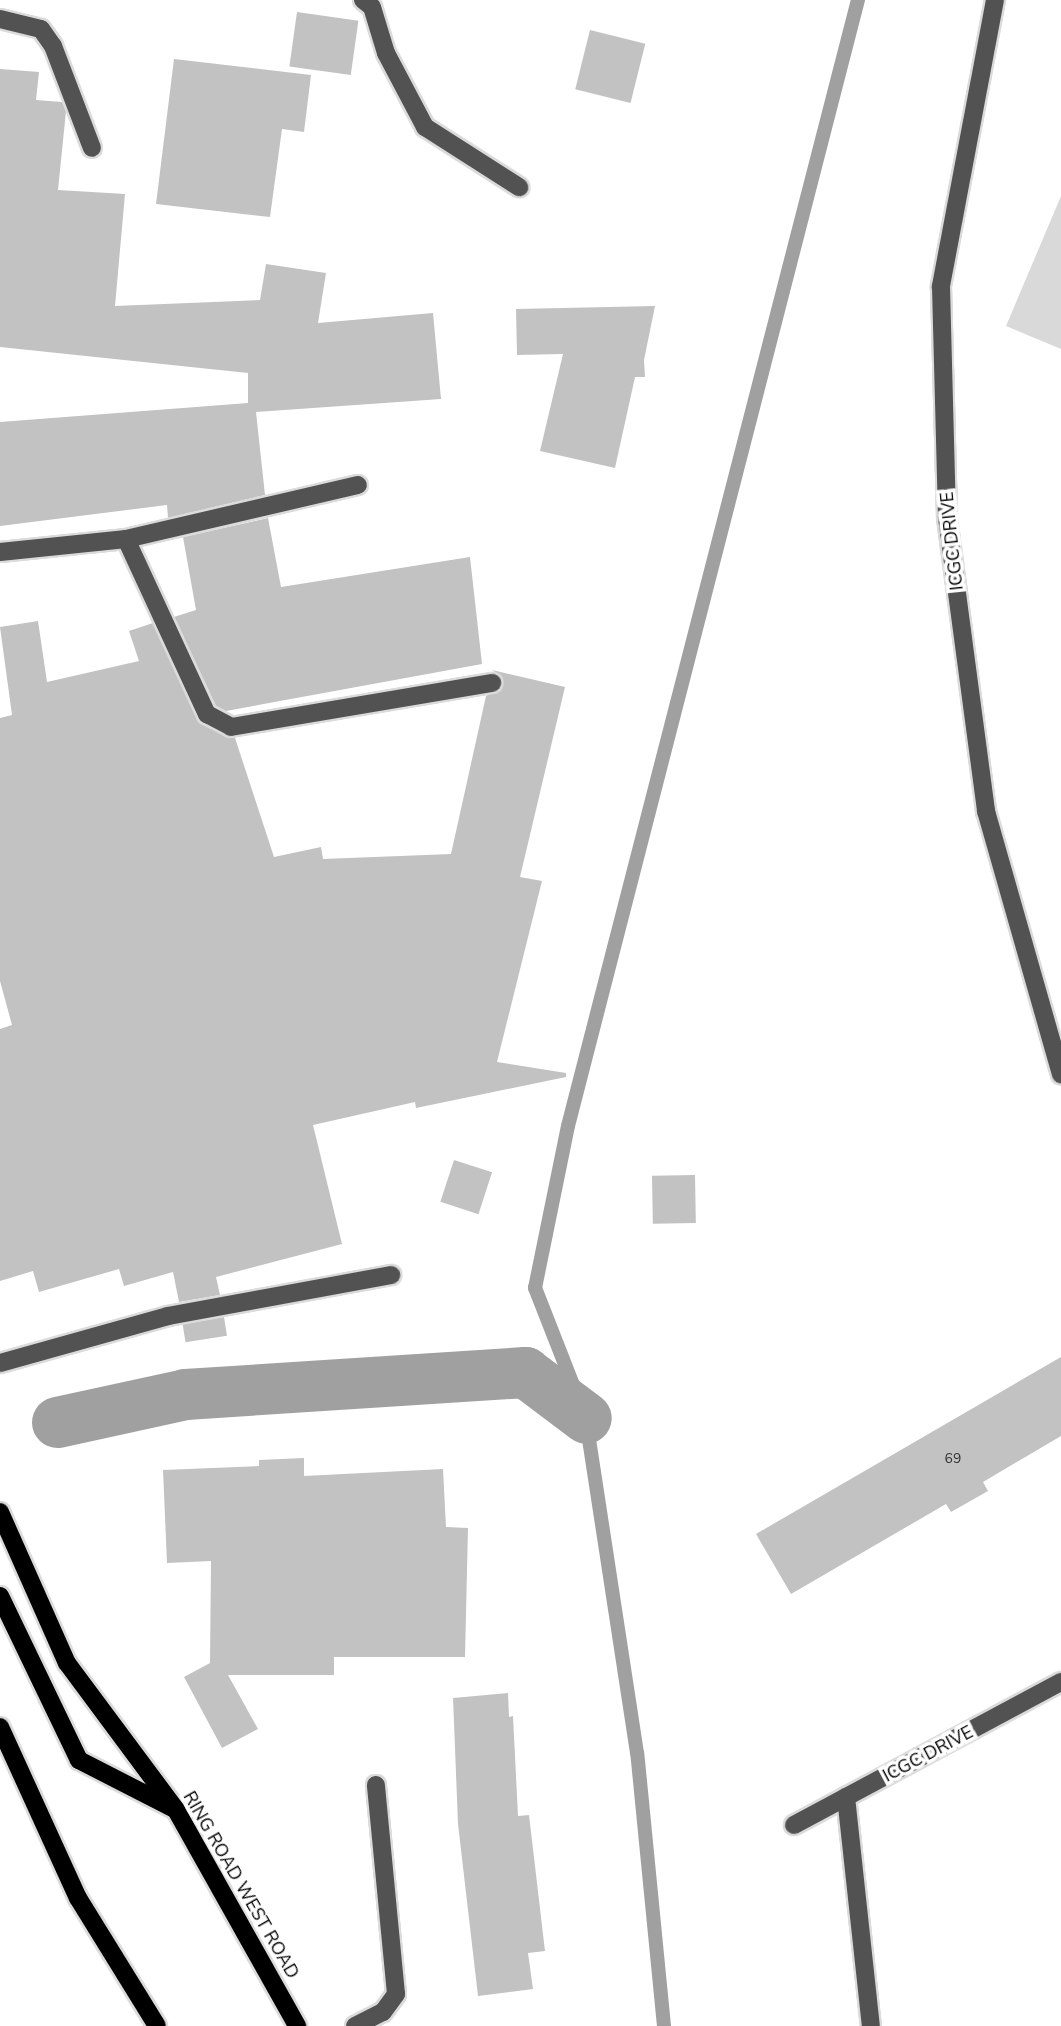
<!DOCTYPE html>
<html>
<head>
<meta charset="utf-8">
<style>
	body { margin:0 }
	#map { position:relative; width:1061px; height:2026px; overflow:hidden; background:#fff; font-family:"Nunito Sans",sans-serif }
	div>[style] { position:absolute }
	.green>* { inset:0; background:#d9d9d9 }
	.stream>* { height:14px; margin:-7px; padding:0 7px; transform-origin:7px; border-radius:7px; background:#a0a0a0 }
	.canal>* { height:51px; margin:-25.5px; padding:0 25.5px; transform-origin:25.5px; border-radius:25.5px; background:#a0a0a0 }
	.building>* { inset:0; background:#c2c2c2; transform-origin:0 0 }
	.roads { filter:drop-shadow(2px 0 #dbdbdb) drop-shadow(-2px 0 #dbdbdb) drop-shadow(0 2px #dbdbdb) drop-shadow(0 -2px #dbdbdb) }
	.minor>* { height:18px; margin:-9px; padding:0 9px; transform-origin:9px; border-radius:9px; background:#525252 }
	.major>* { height:18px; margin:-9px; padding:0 9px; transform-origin:9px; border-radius:9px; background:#000 }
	span { translate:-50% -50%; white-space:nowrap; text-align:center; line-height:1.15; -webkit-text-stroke:7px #fff; paint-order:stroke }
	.number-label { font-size:14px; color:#303030 }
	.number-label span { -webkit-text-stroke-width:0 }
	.street-label { font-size:18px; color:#000 }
</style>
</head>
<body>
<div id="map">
	<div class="green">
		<i style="clip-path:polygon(1061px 196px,1061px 349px,1006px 326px)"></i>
	</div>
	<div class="stream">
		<i style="left:664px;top:2026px;width:274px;rotate:-95.6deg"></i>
		<i style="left:637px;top:1753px;width:339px;rotate:-98.7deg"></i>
		<i style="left:586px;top:1418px;width:140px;rotate:-111.4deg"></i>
		<i style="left:535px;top:1288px;width:165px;rotate:-78.5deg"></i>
		<i style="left:568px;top:1126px;width:1163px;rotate:-75.56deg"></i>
	</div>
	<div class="canal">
		<i style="left:57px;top:1422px;width:131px;rotate:-12.3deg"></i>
		<i style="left:185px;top:1394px;width:341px;rotate:-3.7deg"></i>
		<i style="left:525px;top:1372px;width:76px;rotate:37deg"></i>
	</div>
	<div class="building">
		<i style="left:297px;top:12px;width:62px;height:55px;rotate:8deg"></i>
		<i style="left:590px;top:30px;width:57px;height:61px;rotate:14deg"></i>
		<i style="clip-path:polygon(174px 59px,311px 75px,304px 132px,282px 129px,270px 217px,156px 204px)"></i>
		<i style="clip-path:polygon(0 69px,39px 72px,36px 100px,62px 102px,66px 111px,58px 190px,125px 194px,115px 306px,260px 300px,266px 264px,326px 273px,318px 323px,433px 313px,441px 399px,256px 412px,265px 495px,168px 518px,167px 505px,0 526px,0 422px,248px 403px,248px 373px,0 347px)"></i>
		<i style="clip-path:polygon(655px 306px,644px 360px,645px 377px,635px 377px,615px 468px,540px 451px,563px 354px,517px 355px,516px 309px)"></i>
		<i style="clip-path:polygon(268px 518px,281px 587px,470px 557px,482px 664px,226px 711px,216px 706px,174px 617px,196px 610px,183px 537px)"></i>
		<i style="clip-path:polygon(38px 621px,47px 682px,139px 661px,129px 631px,153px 623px,197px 719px,235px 738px,274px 857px,321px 847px,323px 859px,451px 854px,486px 696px,503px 686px,501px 676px,492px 670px,565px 687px,520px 877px,542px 881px,497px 1062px,566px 1073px,566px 1077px,416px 1108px,415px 1102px,313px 1125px,342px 1244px,216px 1277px,220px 1295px,179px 1302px,173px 1272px,124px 1286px,119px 1269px,39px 1292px,33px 1271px,0 1281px,0 1029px,12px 1025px,0 981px,0 718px,12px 715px,0 627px)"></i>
		<i style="left:454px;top:1160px;width:40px;height:44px;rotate:18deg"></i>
		<i style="left:695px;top:1175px;width:48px;height:43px;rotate:89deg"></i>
		<i style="left:224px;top:1317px;width:19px;height:42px;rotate:81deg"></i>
		<i style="clip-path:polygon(1061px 1357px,1061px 1436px,983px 1482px,988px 1491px,951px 1512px,946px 1504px,791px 1594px,756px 1534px)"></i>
		<i style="clip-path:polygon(304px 1458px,304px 1476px,443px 1469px,446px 1527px,468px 1528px,465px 1657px,334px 1657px,334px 1675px,228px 1675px,258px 1729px,222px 1748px,184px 1677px,210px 1663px,211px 1561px,167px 1563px,163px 1470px,259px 1466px,259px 1460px)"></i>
		<i style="clip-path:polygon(508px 1693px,509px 1717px,513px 1716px,518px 1816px,529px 1815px,545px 1951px,528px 1953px,533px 1989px,478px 1996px,458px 1824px,453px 1698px)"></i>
	</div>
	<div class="roads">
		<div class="minor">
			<i style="left:363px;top:0;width:11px;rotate:38deg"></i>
			<i style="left:372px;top:7px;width:48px;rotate:73.1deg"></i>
			<i style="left:386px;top:53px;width:84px;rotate:62.2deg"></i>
			<i style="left:425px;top:127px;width:112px;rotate:32.6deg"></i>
			<i style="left:995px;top:0;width:292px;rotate:100.7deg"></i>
			<i style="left:941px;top:287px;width:231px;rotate:88.5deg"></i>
			<i style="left:947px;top:518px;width:296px;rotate:82.4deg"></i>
			<i style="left:986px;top:811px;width:274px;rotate:74.1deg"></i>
			<i style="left:0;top:19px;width:42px;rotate:13.7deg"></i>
			<i style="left:41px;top:29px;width:21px;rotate:55deg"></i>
			<i style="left:53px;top:46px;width:109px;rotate:69.1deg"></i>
			<i style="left:126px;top:539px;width:193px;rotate:65.2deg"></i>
			<i style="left:207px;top:714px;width:27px;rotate:28deg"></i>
			<i style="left:231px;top:727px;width:265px;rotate:-9.6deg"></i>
			<i style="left:0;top:552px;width:127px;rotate:-5.9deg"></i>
			<i style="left:126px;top:539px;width:238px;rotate:-13.1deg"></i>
			<i style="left:0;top:1363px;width:174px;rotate:-15.6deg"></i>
			<i style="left:168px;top:1316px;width:227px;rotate:-10.4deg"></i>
			<i style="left:846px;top:1797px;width:230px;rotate:83.8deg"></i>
			<i style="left:794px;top:1825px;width:303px;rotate:-28.2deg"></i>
			<i style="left:355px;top:2026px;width:31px;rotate:-27deg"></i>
			<i style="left:383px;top:2012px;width:22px;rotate:-54deg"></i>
			<i style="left:396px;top:1994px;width:210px;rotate:-95.5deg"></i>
		</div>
		<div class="major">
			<i style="left:0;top:1512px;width:165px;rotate:66.1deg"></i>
			<i style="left:67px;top:1663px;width:183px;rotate:53.4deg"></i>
			<i style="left:176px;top:1810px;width:248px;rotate:60.7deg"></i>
			<i style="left:0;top:1596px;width:182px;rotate:64.3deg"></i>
			<i style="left:79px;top:1760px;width:106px;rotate:27.1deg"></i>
			<i style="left:0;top:1727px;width:188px;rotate:65.5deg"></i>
			<i style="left:78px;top:1898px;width:150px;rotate:58.3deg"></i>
		</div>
	</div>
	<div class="number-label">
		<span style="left:953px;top:1459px">69</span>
	</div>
	<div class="street-label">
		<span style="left:952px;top:541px;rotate:-96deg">ICGC DRIVE</span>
		<span style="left:928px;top:1754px;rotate:-28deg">ICGC DRIVE</span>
		<span style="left:241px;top:1885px;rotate:60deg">RING ROAD WEST ROAD</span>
	</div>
</div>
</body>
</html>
